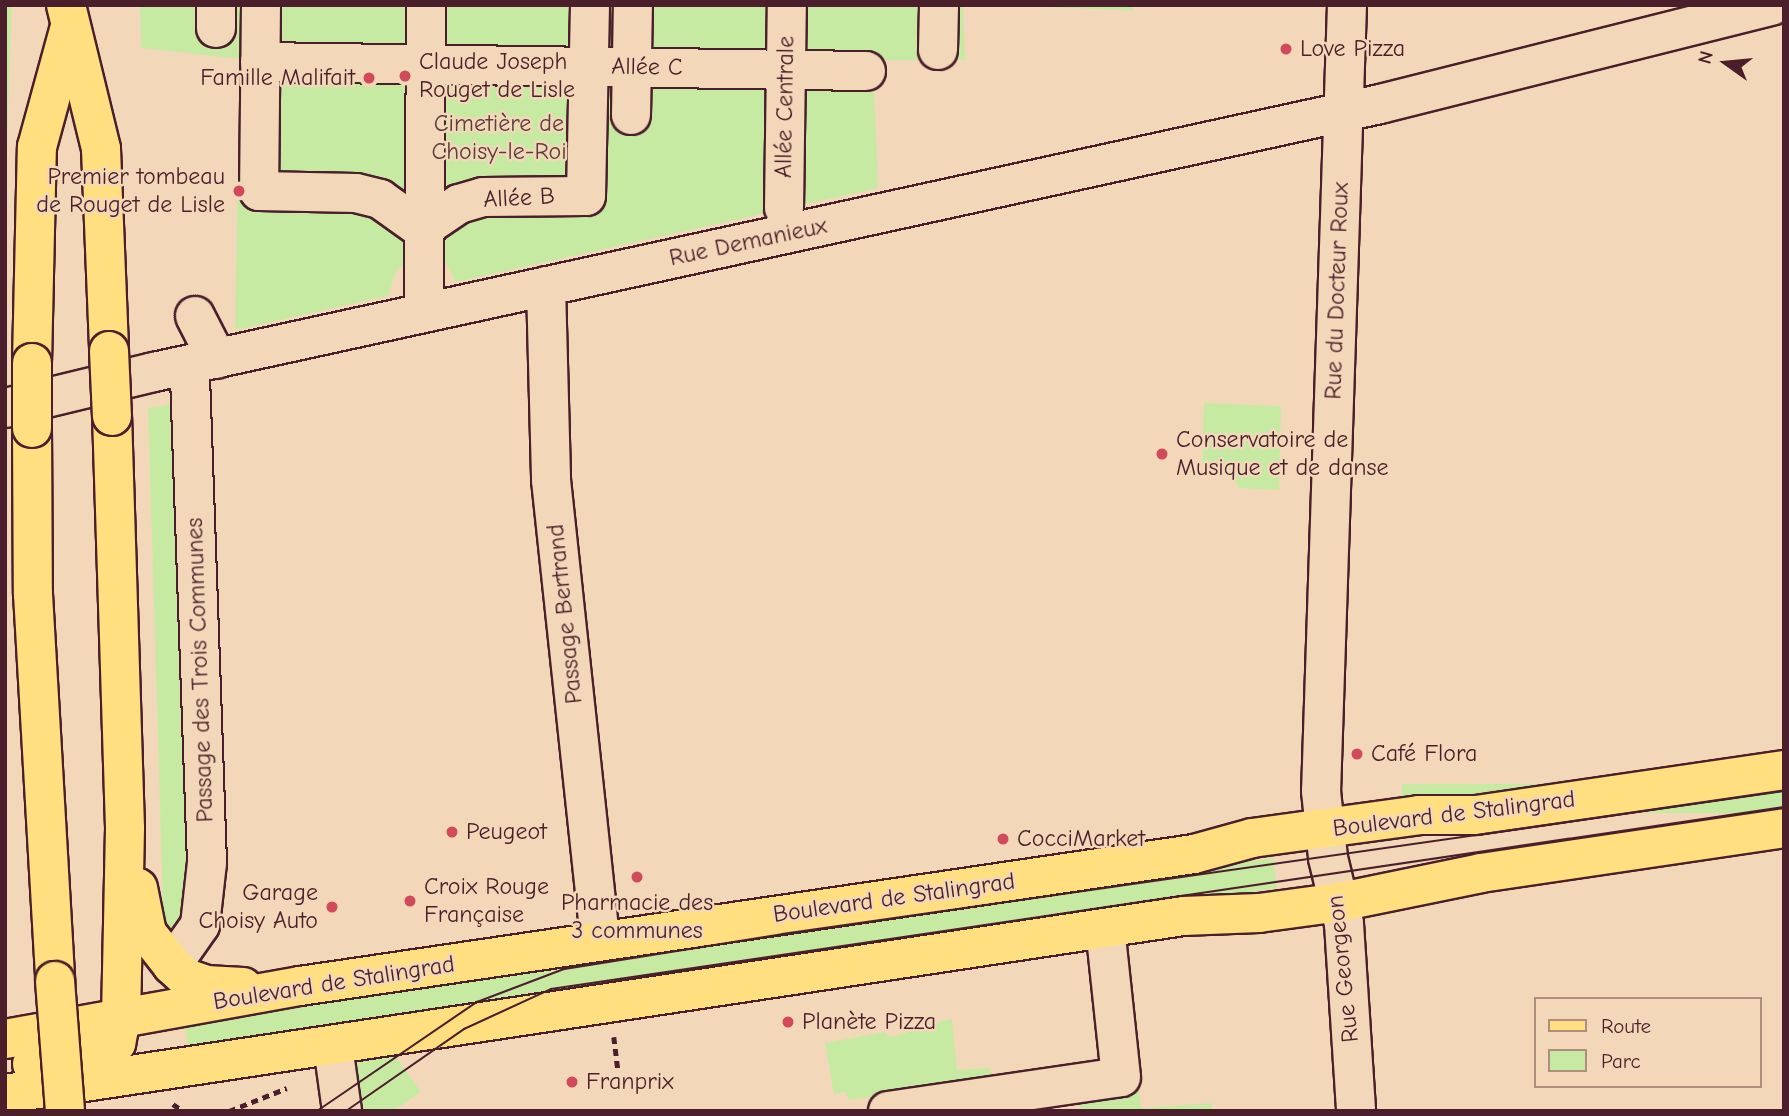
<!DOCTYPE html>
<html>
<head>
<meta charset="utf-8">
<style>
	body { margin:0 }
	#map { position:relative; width:1789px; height:1116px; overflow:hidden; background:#f2d8b9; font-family:"Comic Neue",sans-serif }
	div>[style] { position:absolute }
	.green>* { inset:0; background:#c7eaa3; transform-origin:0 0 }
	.path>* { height:4.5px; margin-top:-2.25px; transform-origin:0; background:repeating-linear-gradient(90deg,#4a1f2b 0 7px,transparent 0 12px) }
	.roads { filter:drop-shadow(2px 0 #4a1f2b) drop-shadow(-2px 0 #4a1f2b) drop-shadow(0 2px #4a1f2b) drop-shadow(0 -2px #4a1f2b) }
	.minor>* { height:38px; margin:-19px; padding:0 19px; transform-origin:19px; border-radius:19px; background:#f2d8b9 }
	.major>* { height:38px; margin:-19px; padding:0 19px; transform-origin:19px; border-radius:19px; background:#ffdf80 }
	.highway>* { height:38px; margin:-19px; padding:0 19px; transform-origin:19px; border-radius:19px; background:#ffdf80 }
	.tram>* { height:2px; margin:-1px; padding:0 1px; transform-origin:1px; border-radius:1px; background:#4a1f2b }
	.bridges { filter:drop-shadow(2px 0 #4a1f2b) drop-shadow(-2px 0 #4a1f2b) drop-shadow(0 2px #4a1f2b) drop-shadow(0 -2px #4a1f2b) }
	.major-bridge>* { height:38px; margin:-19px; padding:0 19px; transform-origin:19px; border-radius:19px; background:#ffdf80 }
	.highway-bridge>* { height:38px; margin:-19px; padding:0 19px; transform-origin:19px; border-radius:19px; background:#ffdf80 }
	.dots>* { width:19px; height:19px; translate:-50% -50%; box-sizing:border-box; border:4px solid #f2d8b9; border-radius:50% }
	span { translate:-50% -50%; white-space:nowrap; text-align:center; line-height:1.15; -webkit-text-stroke:5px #f2d8b9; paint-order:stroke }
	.poi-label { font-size:24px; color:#4a1f2b }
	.left { translate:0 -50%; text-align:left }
	.right { translate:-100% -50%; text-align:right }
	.street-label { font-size:24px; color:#4a1f2b }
	.park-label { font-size:24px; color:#5d3d3d }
	.frame { position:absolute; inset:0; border:7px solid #4a1f2b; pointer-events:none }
	.legend { position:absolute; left:1534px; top:997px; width:228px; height:91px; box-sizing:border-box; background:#f2d8b9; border:2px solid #af8e80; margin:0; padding:9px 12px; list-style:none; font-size:21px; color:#4a1f2b }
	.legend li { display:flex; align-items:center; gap:14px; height:35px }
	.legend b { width:35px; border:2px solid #af8e80 }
	.north { position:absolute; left:1691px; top:28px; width:70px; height:70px; -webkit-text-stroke:5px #f2d8b9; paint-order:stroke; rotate:285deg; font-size:19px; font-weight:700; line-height:28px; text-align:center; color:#4a1f2b }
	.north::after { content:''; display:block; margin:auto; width:24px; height:32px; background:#4a1f2b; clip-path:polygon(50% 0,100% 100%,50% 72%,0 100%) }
</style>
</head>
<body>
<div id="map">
	<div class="green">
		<i style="clip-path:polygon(5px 5px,12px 5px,5px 196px)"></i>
		<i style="clip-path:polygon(140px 5px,963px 5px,965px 60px,873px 60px,878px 188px,456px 282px,444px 260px,413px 256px,396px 271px,388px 296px,235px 330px,240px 59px,141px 48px)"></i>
		<i style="clip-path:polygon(1000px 5px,1133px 5px,1133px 11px,1115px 10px)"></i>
		<i style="clip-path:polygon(178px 403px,191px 803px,187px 911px,164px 938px,148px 408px)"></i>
		<i style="clip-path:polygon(1204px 403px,1281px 406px,1279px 490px,1239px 488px,1226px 470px,1202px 464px)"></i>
		<i style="left:1784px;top:784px;width:29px;height:382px;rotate:90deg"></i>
		<i style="clip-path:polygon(1273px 858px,1277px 888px,189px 1054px,184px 1018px)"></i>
		<i style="clip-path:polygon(952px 1019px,957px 1070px,990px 1068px,992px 1079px,848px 1100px,846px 1092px,834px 1094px,825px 1043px,885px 1032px,890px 1037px,906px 1033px,908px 1027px)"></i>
		<i style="clip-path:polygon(391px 1050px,421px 1092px,393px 1111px,353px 1111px,351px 1068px,367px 1055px)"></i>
		<i style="clip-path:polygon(1138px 1083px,1141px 1108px,1212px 1103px,1212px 1111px,1081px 1111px,1076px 1092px)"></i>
	</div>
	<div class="path">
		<i style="left:614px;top:1037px;width:33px;rotate:83deg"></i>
		<i style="left:173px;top:1104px;width:12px;rotate:35deg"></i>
		<i style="left:229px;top:1111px;width:62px;rotate:-21.6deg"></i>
	</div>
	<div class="roads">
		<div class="minor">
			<i style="left:261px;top:5px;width:186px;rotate:90.6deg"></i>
			<i style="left:259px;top:191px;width:97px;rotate:1.2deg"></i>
			<i style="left:356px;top:193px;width:25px;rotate:14deg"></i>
			<i style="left:380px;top:199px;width:52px;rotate:35.5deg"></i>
			<i style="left:422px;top:229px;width:45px;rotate:-34deg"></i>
			<i style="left:459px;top:204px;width:25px;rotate:-16deg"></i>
			<i style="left:483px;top:197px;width:103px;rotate:-0.6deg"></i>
			<i style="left:586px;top:196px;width:191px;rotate:-88.8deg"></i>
			<i style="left:1347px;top:5px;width:786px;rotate:91.89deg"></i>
			<i style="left:1321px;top:791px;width:67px;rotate:84deg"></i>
			<i style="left:1328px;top:858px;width:68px;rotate:76.4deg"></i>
			<i style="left:1344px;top:924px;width:187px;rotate:86.3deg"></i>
			<i style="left:216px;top:28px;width:23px;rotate:-90deg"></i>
			<i style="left:938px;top:50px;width:45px;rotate:-88.7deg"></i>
			<i style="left:260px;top:62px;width:606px;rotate:0.85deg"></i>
			<i style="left:631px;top:115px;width:110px;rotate:-89deg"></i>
			<i style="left:784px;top:208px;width:203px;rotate:-89.2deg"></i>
			<i style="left:546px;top:286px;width:194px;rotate:88.5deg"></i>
			<i style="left:551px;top:480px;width:464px;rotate:83.9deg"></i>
			<i style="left:424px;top:312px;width:307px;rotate:-89.6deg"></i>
			<i style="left:195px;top:316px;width:48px;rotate:62.9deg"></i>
			<i style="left:5px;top:408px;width:153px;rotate:-13.6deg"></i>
			<i style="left:154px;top:372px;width:1255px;rotate:-12.33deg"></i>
			<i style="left:1380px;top:104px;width:405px;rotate:-14.1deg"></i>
			<i style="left:172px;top:965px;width:49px;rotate:-55deg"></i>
			<i style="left:200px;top:925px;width:62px;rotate:-83.6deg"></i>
			<i style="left:207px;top:863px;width:498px;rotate:-92deg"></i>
			<i style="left:333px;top:1046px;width:66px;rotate:82.1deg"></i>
			<i style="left:888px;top:1111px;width:235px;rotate:-8.3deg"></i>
			<i style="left:1121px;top:1077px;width:150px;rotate:-96.1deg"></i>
		</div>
		<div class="major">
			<i style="left:66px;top:5px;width:148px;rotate:76.3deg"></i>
			<i style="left:101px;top:149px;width:202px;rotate:87.7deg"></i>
			<i style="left:138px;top:888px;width:46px;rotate:78.7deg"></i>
			<i style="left:147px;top:933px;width:41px;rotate:52deg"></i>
			<i style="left:172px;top:965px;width:19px;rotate:43deg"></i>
			<i style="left:186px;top:978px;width:21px;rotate:19deg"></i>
			<i style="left:206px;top:985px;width:37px;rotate:3deg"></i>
			<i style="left:5px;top:1039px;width:300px;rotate:-10.2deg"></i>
			<i style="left:300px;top:986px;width:904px;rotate:-8.4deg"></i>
			<i style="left:1194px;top:854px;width:60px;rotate:-15.4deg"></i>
			<i style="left:1252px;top:838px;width:169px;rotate:-7.8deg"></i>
			<i style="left:1419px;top:815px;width:57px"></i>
			<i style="left:1476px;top:815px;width:311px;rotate:-8.3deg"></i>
			<i style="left:32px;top:1064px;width:49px;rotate:-8.3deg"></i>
			<i style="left:80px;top:1057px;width:39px;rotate:-21deg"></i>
			<i style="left:116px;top:1043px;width:25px;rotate:-78deg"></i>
			<i style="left:121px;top:1019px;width:191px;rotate:-88.8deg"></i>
			<i style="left:125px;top:828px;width:412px;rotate:-91.8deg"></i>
			<i style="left:5px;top:1094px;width:1191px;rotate:-8.59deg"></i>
			<i style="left:1183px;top:916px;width:76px;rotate:-2.3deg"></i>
			<i style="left:1259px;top:913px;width:82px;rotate:-7.7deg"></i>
			<i style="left:1340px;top:902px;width:144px;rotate:-11.6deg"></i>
			<i style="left:1481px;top:873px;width:306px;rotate:-8.4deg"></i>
		</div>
		<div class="highway">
			<i style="left:32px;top:363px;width:216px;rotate:-88.7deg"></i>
			<i style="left:37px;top:147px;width:125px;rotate:-74.7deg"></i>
			<i style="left:32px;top:428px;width:166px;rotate:89.7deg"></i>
			<i style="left:33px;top:594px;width:388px;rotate:86.7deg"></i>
		</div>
	</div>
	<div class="tram">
		<i style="left:317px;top:1111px;width:194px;rotate:-34.3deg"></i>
		<i style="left:477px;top:1002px;width:93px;rotate:-20.8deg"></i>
		<i style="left:564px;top:969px;width:221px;rotate:-9.1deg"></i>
		<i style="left:782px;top:934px;width:1012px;rotate:-8.12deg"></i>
		<i style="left:346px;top:1111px;width:144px;rotate:-34.8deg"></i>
		<i style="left:464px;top:1029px;width:96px;rotate:-24.7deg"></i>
		<i style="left:551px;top:989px;width:1246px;rotate:-8.4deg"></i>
	</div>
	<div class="bridges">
		<div class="major-bridge">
			<i style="left:109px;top:351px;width:65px;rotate:87.4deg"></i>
		</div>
		<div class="highway-bridge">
			<i style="left:32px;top:363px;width:65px;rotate:90deg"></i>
			<i style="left:55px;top:981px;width:130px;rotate:85.6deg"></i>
		</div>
	</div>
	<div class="dots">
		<i style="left:1286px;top:49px;background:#d1495b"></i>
		<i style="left:405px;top:76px;background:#d1495b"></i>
		<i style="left:369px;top:78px;background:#d1495b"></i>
		<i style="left:239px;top:191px;background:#d1495b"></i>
		<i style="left:1162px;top:454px;background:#d1495b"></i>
		<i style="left:1357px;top:754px;background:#d1495b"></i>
		<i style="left:452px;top:832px;background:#d1495b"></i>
		<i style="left:1003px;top:839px;background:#d1495b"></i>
		<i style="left:637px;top:877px;background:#d1495b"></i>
		<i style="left:410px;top:901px;background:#d1495b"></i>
		<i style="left:332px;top:907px;background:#d1495b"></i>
		<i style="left:788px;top:1022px;background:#d1495b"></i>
		<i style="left:572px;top:1082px;background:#d1495b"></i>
	</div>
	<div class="poi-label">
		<span class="left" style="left:1300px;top:49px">Love Pizza</span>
		<span class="left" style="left:419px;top:76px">Claude Joseph<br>Rouget de Lisle</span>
		<span class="right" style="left:355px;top:78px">Famille Malifait</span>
		<span class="right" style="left:225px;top:191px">Premier tombeau<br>de Rouget de Lisle</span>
		<span class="left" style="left:1176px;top:454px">Conservatoire de<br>Musique et de danse</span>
		<span class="left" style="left:1371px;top:754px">Café Flora</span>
		<span class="left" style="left:466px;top:832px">Peugeot</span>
		<span class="left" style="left:1017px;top:839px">CocciMarket</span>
		<span class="left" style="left:424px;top:901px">Croix Rouge<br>Française</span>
		<span class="right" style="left:318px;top:907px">Garage<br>Choisy Auto</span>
		<span style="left:637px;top:917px">Pharmacie des<br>3 communes</span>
		<span class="left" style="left:802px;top:1022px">Planète Pizza</span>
		<span class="left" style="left:586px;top:1082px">Franprix</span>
	</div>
	<div class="street-label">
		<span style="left:647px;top:67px;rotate:1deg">Allée C</span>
		<span style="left:785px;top:107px;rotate:-89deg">Allée Centrale</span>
		<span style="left:519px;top:198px;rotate:-3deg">Allée B</span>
		<span style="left:748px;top:242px;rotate:-12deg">Rue Demanieux</span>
		<span style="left:1337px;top:291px;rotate:-88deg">Rue du Docteur Roux</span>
		<span style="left:565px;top:614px;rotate:-96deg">Passage Bertrand</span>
		<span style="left:200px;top:670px;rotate:-92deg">Passage des Trois Communes</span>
		<span style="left:1454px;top:814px;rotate:-7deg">Boulevard de Stalingrad</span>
		<span style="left:894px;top:898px;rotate:-8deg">Boulevard de Stalingrad</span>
		<span style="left:1343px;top:969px;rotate:-96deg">Rue Georgeon</span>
		<span style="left:334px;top:983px;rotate:-9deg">Boulevard de Stalingrad</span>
	</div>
	<div class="park-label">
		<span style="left:499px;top:138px">Cimetière de<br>Choisy-le-Roi</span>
	</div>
	<div class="frame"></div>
	<ul class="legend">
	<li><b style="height:9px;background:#ffdf80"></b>Route</li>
	<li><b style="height:19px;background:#c7eaa3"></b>Parc</li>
	</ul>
	<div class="north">N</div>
</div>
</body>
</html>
